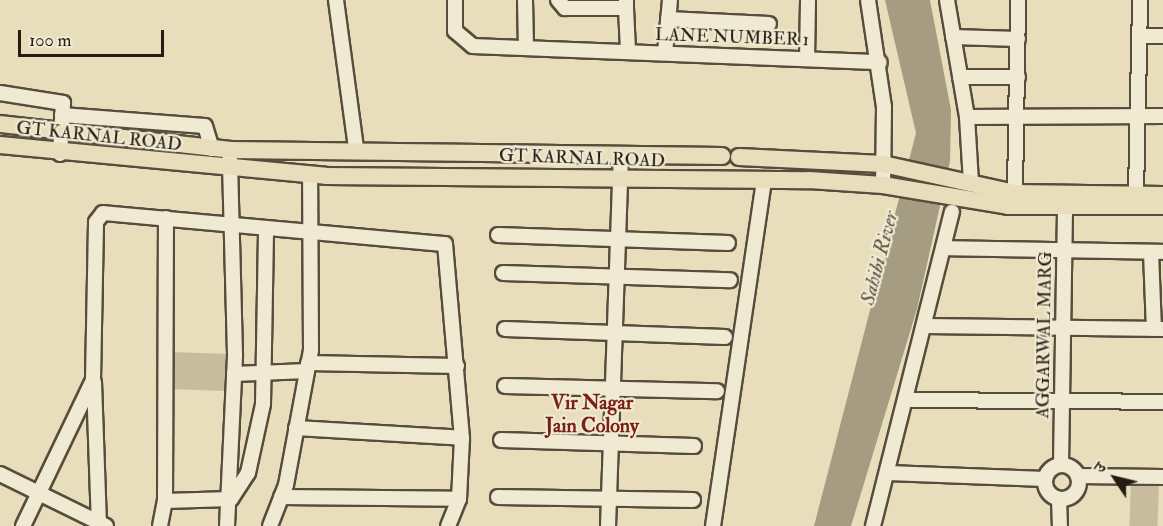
<!DOCTYPE html>
<html>
<head>
<meta charset="utf-8">
<style>
	body { margin:0 }
	#map { position:relative; width:1163px; height:526px; overflow:hidden; background:#e8debb; font-family:"IM FELL Double Pica","Noto Serif Devanagari",serif }
	div>[style] { position:absolute }
	.green>* { inset:0; background:#c7bd9e; transform-origin:0 0 }
	.water>* { inset:0; background:#a69c82 }
	.roads { filter:drop-shadow(2px 0 #574c3d) drop-shadow(-2px 0 #574c3d) drop-shadow(0 2px #574c3d) drop-shadow(0 -2px #574c3d) }
	.minor>* { height:14px; margin:-7px; padding:0 7px; transform-origin:7px; border-radius:7px; background:#f0ead3 }
	.minor>.ring { margin:-7px; padding:0; box-sizing:content-box; background:none; border:14px solid #f0ead3; border-radius:50% }
	.major>* { height:16px; margin:-8px; padding:0 8px; transform-origin:8px; border-radius:8px; background:#e8debb }
	span { translate:-50% -50%; white-space:nowrap; text-align:center; line-height:1.15; -webkit-text-stroke:4.5px #f0ead3; paint-order:stroke }
	.street-label { font-size:18px; color:#271c13 }
	.water-label { font-size:20px; color:#5a4f3f; font-style:italic }
	.neighbourhood-label { font-size:20px; color:#7a1f14; font-weight:700 }
	.north { position:absolute; left:1085px; top:448px; width:60px; height:60px; -webkit-text-stroke:4px #f0ead3; paint-order:stroke; rotate:305deg; font-size:16px; font-weight:700; line-height:24px; text-align:center; color:#271c13 }
	.north::after { content:''; display:block; margin:auto; width:21px; height:27px; background:#271c13; clip-path:polygon(50% 0,100% 100%,50% 72%,0 100%) }
	.scale { position:absolute; left:18px; top:30px; width:146px; height:27px; box-sizing:border-box; border:3px solid #271c13; border-top:0; padding-left:8px; font-size:18px; line-height:21px; white-space:nowrap; color:#271c13; -webkit-text-stroke:4px #f0ead3; paint-order:stroke }
</style>
</head>
<body>
<div id="map">
	<div class="green">
		<i style="left:170px;top:352px;width:65px;height:37px;rotate:2deg"></i>
		<i style="left:1131px;top:481px;width:28px;height:45px;rotate:2deg"></i>
	</div>
	<div class="water">
		<i style="clip-path:polygon(885px 0,930px 0,951px 110px,950px 161px,917px 309px,851px 526px,814px 526px,916px 133px)"></i>
	</div>
	<div class="roads">
		<div class="minor">
			<i style="left:336px;top:0;width:149px;rotate:82.3deg"></i>
			<i style="left:455px;top:0;width:31px;rotate:90deg"></i>
			<i style="left:455px;top:31px;width:23px;rotate:40deg"></i>
			<i style="left:473px;top:46px;width:407px;rotate:2.3deg"></i>
			<i style="left:525px;top:0;width:48px;rotate:88.8deg"></i>
			<i style="left:558px;top:0;width:11px;rotate:49deg"></i>
			<i style="left:565px;top:8px;width:61px"></i>
			<i style="left:626px;top:8px;width:8px;rotate:-90deg"></i>
			<i style="left:868px;top:0;width:108px;rotate:81.5deg"></i>
			<i style="left:884px;top:107px;width:78px;rotate:90.7deg"></i>
			<i style="left:947px;top:0;width:119px;rotate:80.3deg"></i>
			<i style="left:967px;top:117px;width:66px;rotate:86.5deg"></i>
			<i style="left:626px;top:8px;width:43px;rotate:87.3deg"></i>
			<i style="left:668px;top:19px;width:101px;rotate:2.8deg"></i>
			<i style="left:1140px;top:36px;width:23px"></i>
			<i style="left:953px;top:37px;width:65px;rotate:1.8deg"></i>
			<i style="left:665px;top:53px;width:53px;rotate:-84.6deg"></i>
			<i style="left:807px;top:59px;width:59px;rotate:-89deg"></i>
			<i style="left:960px;top:77px;width:58px"></i>
			<i style="left:0;top:93px;width:64px;rotate:9deg"></i>
			<i style="left:63px;top:103px;width:51px;rotate:93.4deg"></i>
			<i style="left:62px;top:115px;width:143px;rotate:4.4deg"></i>
			<i style="left:205px;top:126px;width:24px;rotate:73deg"></i>
			<i style="left:967px;top:117px;width:196px;rotate:-0.3deg"></i>
			<i style="left:1015px;top:193px;width:193px;rotate:-89.1deg"></i>
			<i style="left:1136px;top:194px;width:194px;rotate:-88.8deg"></i>
			<i style="left:498px;top:235px;width:230px;rotate:2deg"></i>
			<i style="left:943px;top:248px;width:220px;rotate:1deg"></i>
			<i style="left:1151px;top:252px;width:77px;rotate:87.8deg"></i>
			<i style="left:503px;top:273px;width:227px;rotate:1.8deg"></i>
			<i style="left:924px;top:326px;width:239px;rotate:0.7deg"></i>
			<i style="left:505px;top:329px;width:220px;rotate:2.1deg"></i>
			<i style="left:308px;top:363px;width:149px;rotate:1.2deg"></i>
			<i style="left:234px;top:374px;width:73px;rotate:-2.4deg"></i>
			<i style="left:94px;top:382px;width:141px;rotate:88deg"></i>
			<i style="left:505px;top:386px;width:212px;rotate:1.4deg"></i>
			<i style="left:905px;top:400px;width:258px;rotate:0.4deg"></i>
			<i style="left:296px;top:428px;width:166px;rotate:3.4deg"></i>
			<i style="left:462px;top:438px;width:61px;rotate:92.8deg"></i>
			<i style="left:501px;top:440px;width:193px;rotate:1.8deg"></i>
			<i class="ring" style="left:1045px;top:465px;width:20px;height:20px"></i>
			<i style="left:1061px;top:465px;width:259px;rotate:-89.1deg"></i>
			<i style="left:888px;top:473px;width:157px;rotate:2.2deg"></i>
			<i style="left:0;top:474px;width:118px;rotate:26.1deg"></i>
			<i style="left:1078px;top:476px;width:85px;rotate:0.7deg"></i>
			<i style="left:281px;top:497px;width:178px;rotate:0.6deg"></i>
			<i style="left:459px;top:499px;width:29px;rotate:112deg"></i>
			<i style="left:498px;top:497px;width:195px;rotate:0.9deg"></i>
			<i style="left:1059px;top:499px;width:27px;rotate:88deg"></i>
			<i style="left:165px;top:501px;width:66px;rotate:-1.7deg"></i>
			<i style="left:231px;top:499px;width:31px;rotate:-57deg"></i>
			<i style="left:248px;top:473px;width:71px;rotate:-77.7deg"></i>
			<i style="left:263px;top:404px;width:175px;rotate:-89deg"></i>
			<i style="left:23px;top:526px;width:162px;rotate:-64.4deg"></i>
			<i style="left:93px;top:380px;width:158px;rotate:-88.9deg"></i>
			<i style="left:96px;top:222px;width:11px;rotate:-52deg"></i>
			<i style="left:103px;top:213px;width:343px;rotate:5.2deg"></i>
			<i style="left:445px;top:244px;width:195px;rotate:85deg"></i>
			<i style="left:160px;top:526px;width:25px;rotate:-79deg"></i>
			<i style="left:165px;top:501px;width:283px;rotate:-89.8deg"></i>
			<i style="left:227px;top:526px;width:172px;rotate:-87.3deg"></i>
			<i style="left:235px;top:354px;width:197px;rotate:-91.5deg"></i>
			<i style="left:270px;top:526px;width:44px;rotate:-68.7deg"></i>
			<i style="left:286px;top:485px;width:137px;rotate:-79.5deg"></i>
			<i style="left:311px;top:350px;width:175px;rotate:-90.3deg"></i>
			<i style="left:608px;top:526px;width:372px;rotate:-88deg"></i>
			<i style="left:713px;top:526px;width:349px;rotate:-81.6deg"></i>
			<i style="left:873px;top:526px;width:324px;rotate:-75.9deg"></i>
		</div>
		<div class="major">
			<i style="left:0;top:124px;width:231px;rotate:6.4deg"></i>
			<i style="left:230px;top:150px;width:492px;rotate:0.7deg"></i>
			<i style="left:0;top:145px;width:327px;rotate:5.4deg"></i>
			<i style="left:326px;top:176px;width:483px;rotate:0.5deg"></i>
			<i style="left:809px;top:180px;width:74px;rotate:3.9deg"></i>
			<i style="left:883px;top:185px;width:127px;rotate:9.5deg"></i>
			<i style="left:1008px;top:206px;width:155px"></i>
			<i style="left:739px;top:157px;width:144px;rotate:2.8deg"></i>
			<i style="left:883px;top:164px;width:135px;rotate:12.4deg"></i>
			<i style="left:1015px;top:193px;width:148px;rotate:0.8deg"></i>
		</div>
	</div>
	<div class="street-label">
		<span style="left:732px;top:38px;rotate:2deg">LANE NUMBER 1</span>
		<span style="left:99px;top:137px;rotate:6deg">GT KARNAL ROAD</span>
		<span style="left:582px;top:159px;rotate:2deg">GT KARNAL ROAD</span>
		<span style="left:1045px;top:335px;rotate:-89deg">AGGARWAL MARG</span>
	</div>
	<div class="water-label">
		<span style="left:879px;top:258px;rotate:-75deg">Sahibi River</span>
	</div>
	<div class="neighbourhood-label">
		<span style="left:592px;top:414px">Vir Nagar<br>Jain Colony</span>
	</div>
	<div class="north">उ</div>
	<div class="scale">100 m</div>
</div>
</body>
</html>
